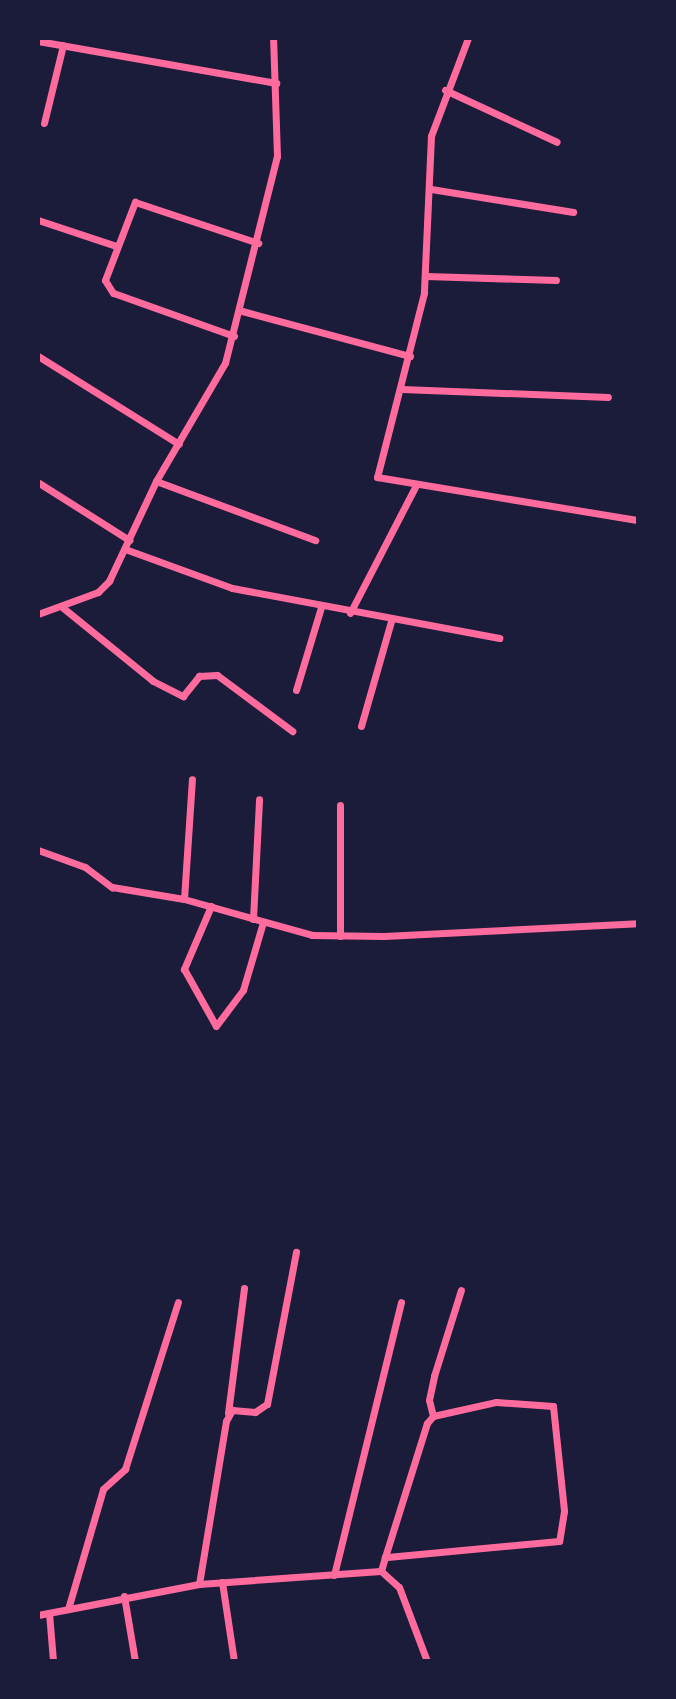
<!DOCTYPE html>
<html>
<head>
<meta charset="utf-8">
<style>
	body { margin:0 }
	#map { position:relative; width:676px; height:1699px; overflow:hidden; background:#1b1b3a; font-family:"Open Sans",sans-serif }
	div>[style] { position:absolute }
	.minor>* { height:7px; margin:-3.5px; padding:0 3.5px; transform-origin:3.5px; border-radius:3.5px; background:#ff6b9d }
	span { translate:-50% -50%; white-space:nowrap; text-align:center; line-height:1.15; -webkit-text-stroke:8px #1b1b3a; paint-order:stroke }
	.frame { position:absolute; inset:0; border:40px solid #1b1b3a; pointer-events:none }
</style>
</head>
<body>
<div id="map">
	<div class="minor">
		<i style="left:468px;top:38px;width:105px;rotate:110.7deg"></i>
		<i style="left:431px;top:136px;width:157px;rotate:92.6deg"></i>
		<i style="left:424px;top:293px;width:190px;rotate:104.3deg"></i>
		<i style="left:377px;top:477px;width:265px;rotate:9.4deg"></i>
		<i style="left:38px;top:41px;width:242px;rotate:10deg"></i>
		<i style="left:445px;top:90px;width:123px;rotate:24.9deg"></i>
		<i style="left:44px;top:123px;width:80px;rotate:-76.3deg"></i>
		<i style="left:431px;top:189px;width:144px;rotate:9.2deg"></i>
		<i style="left:38px;top:220px;width:82px;rotate:18.4deg"></i>
		<i style="left:426px;top:276px;width:130px;rotate:1.8deg"></i>
		<i style="left:242px;top:311px;width:174px;rotate:15deg"></i>
		<i style="left:234px;top:336px;width:128px;rotate:-160.4deg"></i>
		<i style="left:113px;top:293px;width:15px;rotate:-122deg"></i>
		<i style="left:105px;top:280px;width:84px;rotate:-69deg"></i>
		<i style="left:135px;top:202px;width:130px;rotate:18.4deg"></i>
		<i style="left:38px;top:356px;width:166px;rotate:32deg"></i>
		<i style="left:402px;top:389px;width:206px;rotate:2.2deg"></i>
		<i style="left:156px;top:481px;width:170px;rotate:20.4deg"></i>
		<i style="left:39px;top:483px;width:107px;rotate:32.3deg"></i>
		<i style="left:125px;top:549px;width:114px;rotate:20deg"></i>
		<i style="left:232px;top:588px;width:272px;rotate:10.6deg"></i>
		<i style="left:62px;top:607px;width:117px;rotate:39.1deg"></i>
		<i style="left:153px;top:681px;width:34px;rotate:27deg"></i>
		<i style="left:183px;top:696px;width:26px;rotate:-51deg"></i>
		<i style="left:199px;top:676px;width:18px;rotate:-3deg"></i>
		<i style="left:217px;top:675px;width:94px;rotate:36.7deg"></i>
		<i style="left:350px;top:613px;width:144px;rotate:-62.7deg"></i>
		<i style="left:38px;top:614px;width:64px;rotate:-20.1deg"></i>
		<i style="left:98px;top:592px;width:16px;rotate:-45deg"></i>
		<i style="left:109px;top:581px;width:110px;rotate:-64.8deg"></i>
		<i style="left:156px;top:481px;width:137px;rotate:-59.7deg"></i>
		<i style="left:225px;top:363px;width:213px;rotate:-75.9deg"></i>
		<i style="left:277px;top:156px;width:118px;rotate:-91.9deg"></i>
		<i style="left:296px;top:690px;width:87px;rotate:-73.2deg"></i>
		<i style="left:361px;top:726px;width:112px;rotate:-74deg"></i>
		<i style="left:38px;top:850px;width:50px;rotate:19.9deg"></i>
		<i style="left:85px;top:867px;width:34px;rotate:37deg"></i>
		<i style="left:112px;top:887px;width:73px;rotate:9.5deg"></i>
		<i style="left:184px;top:899px;width:133px;rotate:15.7deg"></i>
		<i style="left:312px;top:935px;width:72px;rotate:0.8deg"></i>
		<i style="left:384px;top:936px;width:254px;rotate:-2.9deg"></i>
		<i style="left:184px;top:899px;width:120px;rotate:-86.2deg"></i>
		<i style="left:211px;top:906px;width:69px;rotate:113.2deg"></i>
		<i style="left:184px;top:969px;width:65px;rotate:60.7deg"></i>
		<i style="left:216px;top:1026px;width:45px;rotate:-53.1deg"></i>
		<i style="left:243px;top:990px;width:71px;rotate:-73.6deg"></i>
		<i style="left:253px;top:919px;width:120px;rotate:-87.1deg"></i>
		<i style="left:340px;top:936px;width:131px;rotate:-90deg"></i>
		<i style="left:228px;top:1413px;width:126px;rotate:-82.7deg"></i>
		<i style="left:433px;top:1416px;width:16px;rotate:-104deg"></i>
		<i style="left:429px;top:1400px;width:25px;rotate:-78deg"></i>
		<i style="left:434px;top:1376px;width:90px;rotate:-72.6deg"></i>
		<i style="left:381px;top:1571px;width:15px;rotate:-74deg"></i>
		<i style="left:385px;top:1557px;width:140px;rotate:-72.6deg"></i>
		<i style="left:427px;top:1423px;width:9px;rotate:-49deg"></i>
		<i style="left:433px;top:1416px;width:65px;rotate:-12.5deg"></i>
		<i style="left:496px;top:1402px;width:57px;rotate:4deg"></i>
		<i style="left:553px;top:1406px;width:106px;rotate:84deg"></i>
		<i style="left:564px;top:1511px;width:30px;rotate:99deg"></i>
		<i style="left:559px;top:1541px;width:175px;rotate:174.7deg"></i>
		<i style="left:334px;top:1575px;width:281px;rotate:-76.2deg"></i>
		<i style="left:222px;top:1582px;width:80px;rotate:81.4deg"></i>
		<i style="left:199px;top:1584px;width:165px;rotate:-80.6deg"></i>
		<i style="left:226px;top:1421px;width:13px;rotate:-61deg"></i>
		<i style="left:232px;top:1410px;width:23px;rotate:5deg"></i>
		<i style="left:255px;top:1412px;width:14px;rotate:-34deg"></i>
		<i style="left:267px;top:1404px;width:155px;rotate:-79.2deg"></i>
		<i style="left:124px;top:1596px;width:66px;rotate:80.4deg"></i>
		<i style="left:68px;top:1609px;width:125px;rotate:-73.7deg"></i>
		<i style="left:103px;top:1489px;width:30px;rotate:-42deg"></i>
		<i style="left:125px;top:1469px;width:175px;rotate:-72.4deg"></i>
		<i style="left:49px;top:1613px;width:48px;rotate:85.2deg"></i>
		<i style="left:38px;top:1615px;width:164px;rotate:-10.9deg"></i>
		<i style="left:199px;top:1584px;width:182px;rotate:-4.1deg"></i>
		<i style="left:381px;top:1571px;width:24px;rotate:42deg"></i>
		<i style="left:399px;top:1587px;width:79px;rotate:69.3deg"></i>
	</div>
	<div class="frame"></div>
</div>
</body>
</html>
